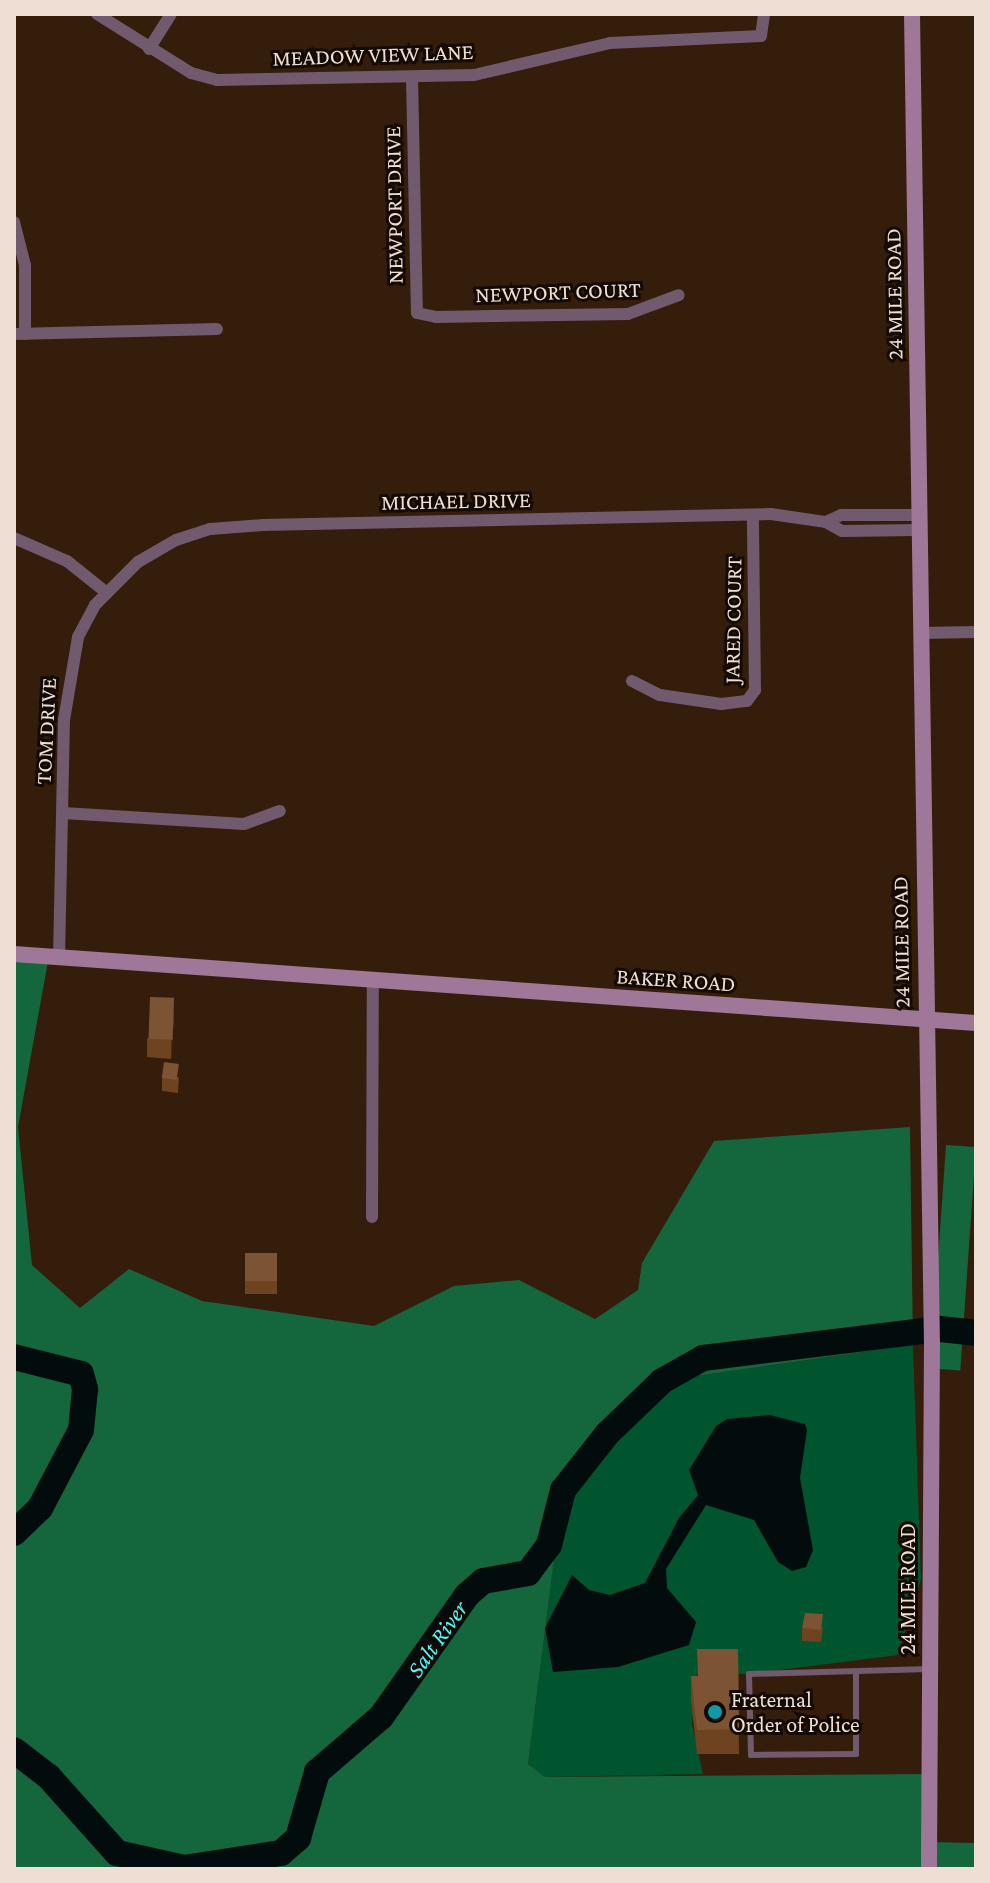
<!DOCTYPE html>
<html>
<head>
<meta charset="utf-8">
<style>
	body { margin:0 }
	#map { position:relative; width:990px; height:1883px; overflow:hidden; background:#341d0a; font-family:"Crimson Pro",serif }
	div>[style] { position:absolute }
	.green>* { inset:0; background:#00552f }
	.forest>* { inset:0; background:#14663d; transform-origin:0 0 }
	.water>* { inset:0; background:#020c0d }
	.river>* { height:26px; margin:-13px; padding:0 13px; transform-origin:13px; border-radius:13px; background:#020c0d }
	.lane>* { height:6px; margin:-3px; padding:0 3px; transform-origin:3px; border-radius:3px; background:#71596e }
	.street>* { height:12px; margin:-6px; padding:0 6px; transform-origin:6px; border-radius:6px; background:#71596e }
	.secondary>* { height:16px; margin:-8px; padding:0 8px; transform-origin:8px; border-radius:8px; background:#9e7799 }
	.wall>* { inset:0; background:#6e4420; transform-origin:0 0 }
	.shaded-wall>* { inset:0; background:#512d0f }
	.building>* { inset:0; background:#7c5433; transform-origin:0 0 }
	.dots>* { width:22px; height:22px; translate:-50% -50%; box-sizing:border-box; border:4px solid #140a04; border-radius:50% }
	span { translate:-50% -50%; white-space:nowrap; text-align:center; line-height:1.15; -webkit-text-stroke:6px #140a04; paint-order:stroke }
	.street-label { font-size:22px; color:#efded3 }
	.poi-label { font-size:22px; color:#efded3 }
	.left { translate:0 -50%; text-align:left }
	.water-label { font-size:24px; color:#54f5f8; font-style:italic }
	.frame { position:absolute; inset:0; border:16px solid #efded3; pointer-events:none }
</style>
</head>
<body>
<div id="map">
	<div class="green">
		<i style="clip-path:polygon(913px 1345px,921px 1579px,898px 1655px,749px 1674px,697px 1674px,692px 1723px,703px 1774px,544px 1777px,528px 1764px,563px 1490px,662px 1381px)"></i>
	</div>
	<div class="forest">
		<i style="clip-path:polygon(14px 953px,49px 956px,18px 1127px,32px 1265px,80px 1308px,129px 1269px,202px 1301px,374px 1326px,454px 1286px,519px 1280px,595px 1319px,638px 1290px,642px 1263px,714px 1141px,910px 1127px,913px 1345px,661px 1381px,563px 1490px,528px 1764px,545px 1777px,929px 1774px,929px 1842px,976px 1843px,976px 1869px,14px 1869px)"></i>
		<i style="left:946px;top:1145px;width:30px;height:224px;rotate:4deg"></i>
	</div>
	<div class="water">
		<i style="clip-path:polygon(770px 1415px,805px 1424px,807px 1430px,800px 1478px,813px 1550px,806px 1567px,792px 1571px,778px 1562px,754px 1520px,706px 1505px,666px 1569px,667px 1588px,696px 1622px,689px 1645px,618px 1667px,553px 1672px,545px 1628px,572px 1575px,589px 1590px,610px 1595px,645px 1583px,679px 1518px,698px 1495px,689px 1470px,716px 1426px,727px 1419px)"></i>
	</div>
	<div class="river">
		<i style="left:14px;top:1357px;width:69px;rotate:14.2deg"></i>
		<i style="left:81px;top:1374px;width:16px;rotate:75deg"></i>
		<i style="left:85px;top:1389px;width:41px;rotate:95.6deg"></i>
		<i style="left:81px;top:1430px;width:88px;rotate:117.7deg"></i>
		<i style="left:40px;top:1508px;width:36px;rotate:136deg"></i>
		<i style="left:14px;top:1750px;width:44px;rotate:37.6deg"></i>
		<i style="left:49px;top:1777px;width:102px;rotate:48.2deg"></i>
		<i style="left:117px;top:1853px;width:69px;rotate:12.6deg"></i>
		<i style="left:184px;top:1868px;width:98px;rotate:-8.8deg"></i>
		<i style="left:281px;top:1853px;width:23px;rotate:-41deg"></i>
		<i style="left:298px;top:1838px;width:69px;rotate:-73.9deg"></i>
		<i style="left:317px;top:1772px;width:84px;rotate:-40.7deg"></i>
		<i style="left:381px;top:1717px;width:149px;rotate:-54.8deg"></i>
		<i style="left:467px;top:1595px;width:21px;rotate:-41deg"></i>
		<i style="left:483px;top:1581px;width:46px;rotate:-10.1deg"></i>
		<i style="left:528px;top:1573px;width:35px;rotate:-53deg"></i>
		<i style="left:549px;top:1545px;width:57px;rotate:-75.7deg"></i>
		<i style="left:563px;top:1490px;width:71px;rotate:-51.8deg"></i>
		<i style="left:607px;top:1434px;width:76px;rotate:-43.9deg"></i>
		<i style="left:662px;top:1381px;width:47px;rotate:-29.3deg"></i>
		<i style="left:703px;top:1358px;width:239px;rotate:-7deg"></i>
		<i style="left:940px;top:1329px;width:36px;rotate:6deg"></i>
	</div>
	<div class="lane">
		<i style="left:856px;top:1672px;width:82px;rotate:90deg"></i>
		<i style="left:856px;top:1754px;width:105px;rotate:179.5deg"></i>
		<i style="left:751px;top:1755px;width:81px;rotate:-91.4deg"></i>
		<i style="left:749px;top:1674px;width:180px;rotate:-1.6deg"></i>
	</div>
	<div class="street">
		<i style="left:97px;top:14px;width:111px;rotate:32.1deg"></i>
		<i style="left:191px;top:73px;width:27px;rotate:15deg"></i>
		<i style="left:217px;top:80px;width:257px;rotate:-1.1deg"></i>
		<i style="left:474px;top:75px;width:140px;rotate:-13.2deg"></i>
		<i style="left:610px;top:43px;width:151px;rotate:-2.7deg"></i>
		<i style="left:761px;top:36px;width:22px;rotate:-82deg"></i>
		<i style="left:149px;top:49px;width:41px;rotate:-57.8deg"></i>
		<i style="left:412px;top:77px;width:236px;rotate:88.8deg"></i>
		<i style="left:417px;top:313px;width:19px;rotate:12deg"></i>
		<i style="left:436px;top:317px;width:192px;rotate:-0.9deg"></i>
		<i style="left:628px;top:314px;width:54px;rotate:-20.4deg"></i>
		<i style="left:14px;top:222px;width:44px;rotate:75.7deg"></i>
		<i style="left:25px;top:265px;width:69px;rotate:90deg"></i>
		<i style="left:14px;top:334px;width:203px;rotate:-1.4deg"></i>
		<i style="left:918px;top:530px;width:76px;rotate:179.2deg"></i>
		<i style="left:842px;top:531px;width:18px;rotate:-151deg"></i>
		<i style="left:826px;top:522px;width:17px;rotate:-25deg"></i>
		<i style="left:841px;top:515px;width:77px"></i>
		<i style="left:14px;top:538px;width:58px;rotate:23.5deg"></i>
		<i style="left:67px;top:561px;width:51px;rotate:38.7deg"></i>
		<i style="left:920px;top:633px;width:56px;rotate:-1deg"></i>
		<i style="left:632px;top:681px;width:31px;rotate:27deg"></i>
		<i style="left:660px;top:695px;width:62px;rotate:8.4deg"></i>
		<i style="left:721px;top:704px;width:26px;rotate:-7deg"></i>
		<i style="left:747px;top:701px;width:14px;rotate:-54deg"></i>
		<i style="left:755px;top:690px;width:175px;rotate:-90.7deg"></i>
		<i style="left:63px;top:813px;width:181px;rotate:3.5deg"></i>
		<i style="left:244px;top:824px;width:38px;rotate:-20deg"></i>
		<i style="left:59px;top:958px;width:238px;rotate:-88.8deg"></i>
		<i style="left:64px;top:720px;width:84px;rotate:-80.4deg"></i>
		<i style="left:78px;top:637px;width:36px;rotate:-62deg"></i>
		<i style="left:95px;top:605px;width:61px;rotate:-45deg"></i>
		<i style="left:138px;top:562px;width:44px;rotate:-30.1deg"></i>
		<i style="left:176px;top:540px;width:36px;rotate:-18deg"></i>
		<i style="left:210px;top:529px;width:53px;rotate:-4.3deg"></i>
		<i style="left:263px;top:525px;width:508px;rotate:-1.24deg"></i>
		<i style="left:771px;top:514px;width:56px;rotate:8.3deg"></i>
		<i style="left:372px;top:1217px;width:235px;rotate:-89.8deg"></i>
	</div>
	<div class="secondary">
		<i style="left:912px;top:14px;width:1328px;rotate:89.14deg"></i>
		<i style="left:932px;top:1342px;width:527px;rotate:90.33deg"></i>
		<i style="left:14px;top:954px;width:964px;rotate:4.1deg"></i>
	</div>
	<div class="wall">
		<i style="clip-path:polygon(174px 1017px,171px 1059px,147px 1057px,147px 1039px)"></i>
		<i style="clip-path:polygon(179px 1077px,178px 1093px,162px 1091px,162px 1078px)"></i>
		<i style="left:245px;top:1253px;width:32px;height:41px"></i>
		<i style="clip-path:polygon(823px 1627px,821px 1642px,802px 1641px,802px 1628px)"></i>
		<i style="clip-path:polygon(738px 1649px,739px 1754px,697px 1754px,691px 1701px,691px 1676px,697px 1676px)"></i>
	</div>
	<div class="shaded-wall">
		<i style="clip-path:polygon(174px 998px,174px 1017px,171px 1059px,171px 1040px)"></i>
	</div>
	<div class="building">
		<i style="left:150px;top:997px;width:24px;height:42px;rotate:2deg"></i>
		<i style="left:164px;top:1062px;width:15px;height:16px;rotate:8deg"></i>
		<i style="left:245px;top:1253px;width:32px;height:28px"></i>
		<i style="clip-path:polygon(805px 1613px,823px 1614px,821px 1630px,802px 1628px)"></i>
		<i style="clip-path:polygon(697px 1649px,738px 1649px,739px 1729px,697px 1730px,691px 1676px,698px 1676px)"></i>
	</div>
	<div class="dots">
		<i style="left:715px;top:1712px;background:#0f9aa8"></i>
	</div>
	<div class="street-label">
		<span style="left:373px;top:55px;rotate:-2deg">MEADOW VIEW LANE</span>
		<span style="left:394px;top:205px;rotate:-91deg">NEWPORT DRIVE</span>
		<span style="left:558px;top:292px;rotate:-2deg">NEWPORT COURT</span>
		<span style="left:894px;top:294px;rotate:-91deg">24 MILE ROAD</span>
		<span style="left:456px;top:501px;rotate:-1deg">MICHAEL DRIVE</span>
		<span style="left:733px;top:620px;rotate:-89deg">JARED COURT</span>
		<span style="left:46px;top:731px;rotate:-87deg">TOM DRIVE</span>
		<span style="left:901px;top:942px;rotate:-91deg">24 MILE ROAD</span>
		<span style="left:676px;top:980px;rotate:4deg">BAKER ROAD</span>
		<span style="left:908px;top:1589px;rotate:-90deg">24 MILE ROAD</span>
	</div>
	<div class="poi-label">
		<span class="left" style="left:731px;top:1712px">Fraternal<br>Order of Police</span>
	</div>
	<div class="water-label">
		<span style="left:437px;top:1639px;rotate:-55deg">Salt River</span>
	</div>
	<div class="frame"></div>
</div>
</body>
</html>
